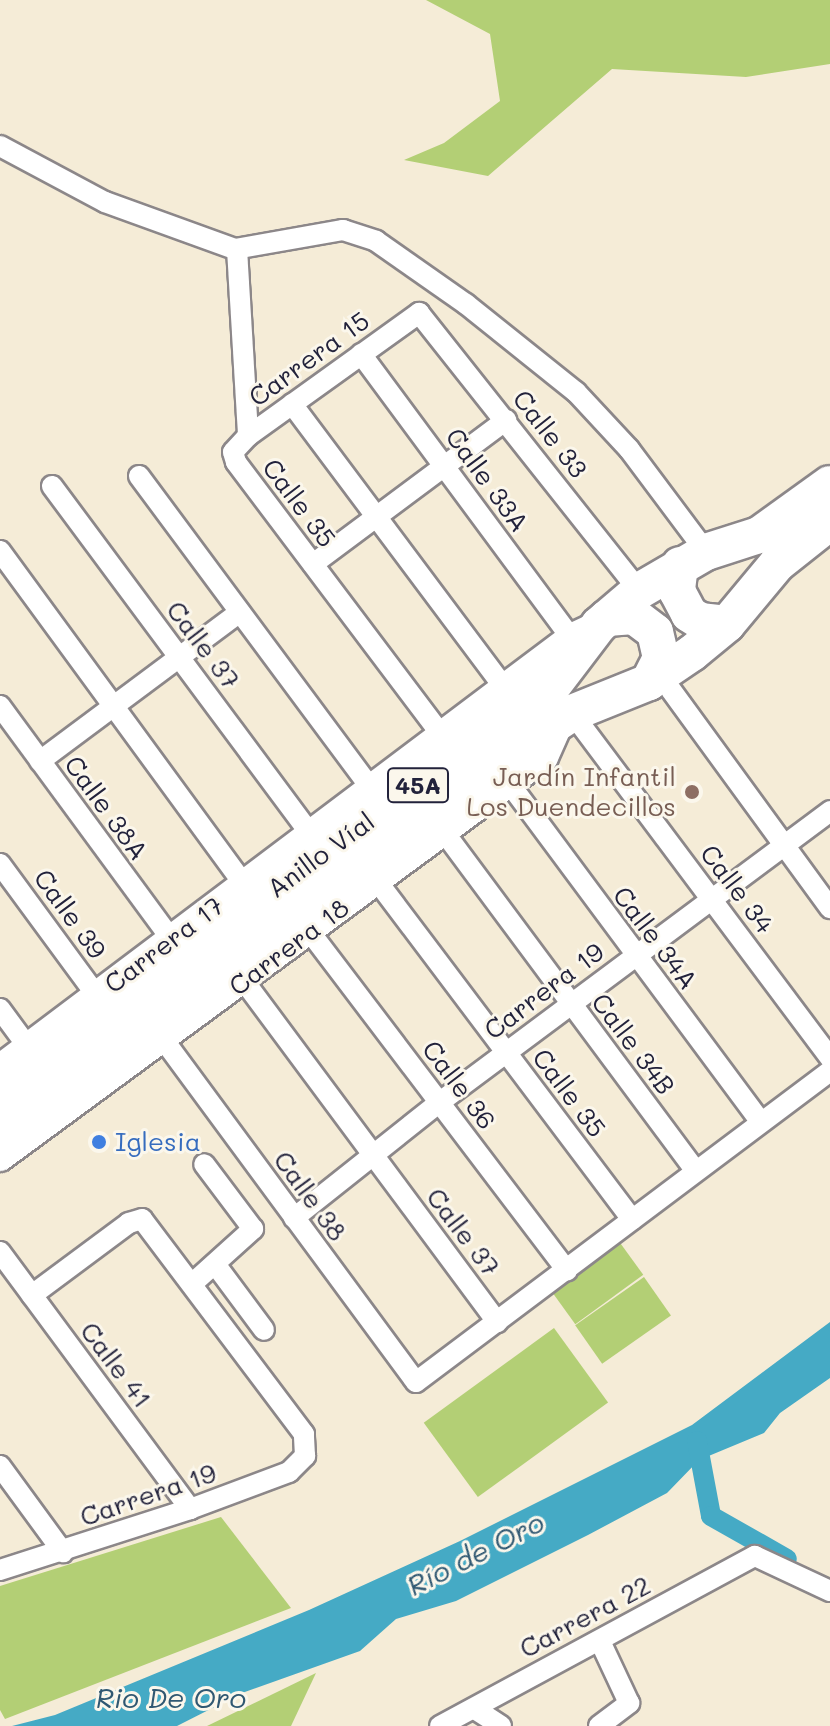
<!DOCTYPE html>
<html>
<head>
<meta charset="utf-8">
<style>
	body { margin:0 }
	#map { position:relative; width:830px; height:1726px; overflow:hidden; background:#f5ecd7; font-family:Mali,sans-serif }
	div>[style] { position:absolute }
	.green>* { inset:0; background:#b3cf75; transform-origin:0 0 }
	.water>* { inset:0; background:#45aac5 }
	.canal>* { height:20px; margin:-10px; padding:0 10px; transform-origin:10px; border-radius:10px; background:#45aac5 }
	.roads { filter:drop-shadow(2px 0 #8c8789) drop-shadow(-2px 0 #8c8789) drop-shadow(0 2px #8c8789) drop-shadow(0 -2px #8c8789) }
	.street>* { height:20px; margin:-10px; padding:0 10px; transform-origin:10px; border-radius:10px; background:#fff }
	.secondary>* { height:28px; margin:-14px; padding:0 14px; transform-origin:14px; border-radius:14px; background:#fff }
	.highway>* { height:36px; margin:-18px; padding:0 18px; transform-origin:18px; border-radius:18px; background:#fff }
	.dots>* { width:22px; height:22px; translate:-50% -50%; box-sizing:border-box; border:4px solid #fbf7ec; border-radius:50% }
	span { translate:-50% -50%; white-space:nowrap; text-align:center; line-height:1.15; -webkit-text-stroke:6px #fbf7ec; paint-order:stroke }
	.shield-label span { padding:2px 6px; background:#fbf7ec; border:2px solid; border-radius:6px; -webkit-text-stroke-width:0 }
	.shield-label { font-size:24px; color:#22223b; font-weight:700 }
	.street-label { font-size:26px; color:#22223b }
	.education-label { font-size:26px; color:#785e54 }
	.right { translate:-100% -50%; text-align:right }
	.shop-label { font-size:26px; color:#366cbe }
	.left { translate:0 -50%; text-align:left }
	.water-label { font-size:28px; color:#305872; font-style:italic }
</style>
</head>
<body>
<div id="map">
	<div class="green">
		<i style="clip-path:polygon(426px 0,830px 0,830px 64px,746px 77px,612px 69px,488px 176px,404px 160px,444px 143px,500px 101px,490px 34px)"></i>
		<i style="left:618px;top:1240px;width:43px;height:84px;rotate:54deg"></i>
		<i style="left:644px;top:1277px;width:47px;height:84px;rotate:55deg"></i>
		<i style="left:554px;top:1328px;width:92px;height:161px;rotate:54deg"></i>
		<i style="clip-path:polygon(221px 1517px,291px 1608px,5px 1719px,0 1710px,0 1586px)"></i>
		<i style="clip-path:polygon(316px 1673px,291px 1726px,207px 1726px)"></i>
	</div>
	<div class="water">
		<i style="clip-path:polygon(830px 1322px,830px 1378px,780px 1413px,764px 1433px,699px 1460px,667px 1493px,588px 1535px,456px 1601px,396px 1619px,360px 1651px,242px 1693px,177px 1726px,12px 1726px,55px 1715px,309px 1610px,460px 1541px,692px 1425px)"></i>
	</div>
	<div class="canal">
		<i style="left:697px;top:1441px;width:76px;rotate:79.4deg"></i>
		<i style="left:711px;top:1516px;width:87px;rotate:29.5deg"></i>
	</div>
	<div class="roads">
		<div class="street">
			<i style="left:0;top:146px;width:119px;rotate:28.1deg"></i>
			<i style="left:105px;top:202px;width:138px;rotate:19.9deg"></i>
			<i style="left:235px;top:249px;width:110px;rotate:-10deg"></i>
			<i style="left:343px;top:230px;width:35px;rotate:18deg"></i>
			<i style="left:376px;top:241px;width:110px;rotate:35deg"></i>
			<i style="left:466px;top:304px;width:141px;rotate:38.7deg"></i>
			<i style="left:576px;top:392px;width:78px;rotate:47.1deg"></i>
			<i style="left:629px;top:449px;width:129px;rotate:53.2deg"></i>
			<i style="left:237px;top:249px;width:187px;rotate:86.6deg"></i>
			<i style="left:361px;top:354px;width:353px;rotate:53.5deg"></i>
			<i style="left:292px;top:404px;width:356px;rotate:53.2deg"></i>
			<i style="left:139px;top:476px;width:391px;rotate:53.4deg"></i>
			<i style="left:52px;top:486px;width:435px;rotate:53.4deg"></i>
			<i style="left:0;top:551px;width:413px;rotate:53.8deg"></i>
			<i style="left:313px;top:564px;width:241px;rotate:-36.7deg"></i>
			<i style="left:671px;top:690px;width:270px;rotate:53.9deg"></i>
			<i style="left:0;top:706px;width:289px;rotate:53.7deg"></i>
			<i style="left:572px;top:713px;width:431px;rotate:53.2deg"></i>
			<i style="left:443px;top:737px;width:344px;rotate:-127deg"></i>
			<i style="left:236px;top:462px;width:10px;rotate:-107deg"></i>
			<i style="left:233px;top:452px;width:22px;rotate:-47deg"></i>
			<i style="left:248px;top:436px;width:211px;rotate:-35.7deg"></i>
			<i style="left:419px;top:313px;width:355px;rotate:51.6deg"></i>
			<i style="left:40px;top:761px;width:249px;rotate:-36.7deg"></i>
			<i style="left:509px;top:783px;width:422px;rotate:53.4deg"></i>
			<i style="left:444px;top:832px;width:422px;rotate:53.4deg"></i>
			<i style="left:0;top:864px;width:164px;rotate:53.7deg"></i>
			<i style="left:377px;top:881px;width:424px;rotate:53deg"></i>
			<i style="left:310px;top:932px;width:425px;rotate:52.8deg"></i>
			<i style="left:244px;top:981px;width:425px;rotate:53.4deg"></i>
			<i style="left:0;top:1009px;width:47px;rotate:53.6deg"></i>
			<i style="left:163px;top:1039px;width:426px;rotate:53.6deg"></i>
			<i style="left:416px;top:1382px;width:518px;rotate:-36.91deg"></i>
			<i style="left:294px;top:1218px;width:186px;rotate:-38.5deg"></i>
			<i style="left:440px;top:1102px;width:487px;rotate:-36.7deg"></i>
			<i style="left:0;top:1252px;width:320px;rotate:53.5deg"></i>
			<i style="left:215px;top:1264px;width:82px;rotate:53.4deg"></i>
			<i style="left:193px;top:1283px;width:81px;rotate:-42deg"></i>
			<i style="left:253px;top:1229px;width:81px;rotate:-127deg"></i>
			<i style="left:0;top:1466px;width:107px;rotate:53.8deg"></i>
			<i style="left:0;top:1570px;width:200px;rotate:-17.8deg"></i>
			<i style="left:190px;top:1509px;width:106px;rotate:-20.5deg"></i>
			<i style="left:289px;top:1472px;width:23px;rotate:-45deg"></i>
			<i style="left:305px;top:1456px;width:22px;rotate:-93deg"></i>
			<i style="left:304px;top:1434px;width:269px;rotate:-127deg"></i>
			<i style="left:142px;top:1219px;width:14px;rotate:163deg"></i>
			<i style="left:129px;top:1223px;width:121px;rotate:143.4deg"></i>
			<i style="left:475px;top:1709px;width:31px;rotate:33deg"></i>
			<i style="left:440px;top:1726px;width:358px;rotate:-28.4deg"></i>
			<i style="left:755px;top:1556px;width:83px;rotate:25deg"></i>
			<i style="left:599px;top:1726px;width:38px;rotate:-37deg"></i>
			<i style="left:629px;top:1703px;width:68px;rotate:-115.1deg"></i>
		</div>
		<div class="secondary">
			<i style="left:2px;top:1067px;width:713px;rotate:-37.01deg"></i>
			<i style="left:571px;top:638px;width:26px;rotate:-25deg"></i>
			<i style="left:0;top:1157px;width:675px;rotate:-36.33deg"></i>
			<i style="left:544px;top:757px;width:39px;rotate:-66deg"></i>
		</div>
		<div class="highway">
			<i style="left:680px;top:565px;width:26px;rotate:97deg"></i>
			<i style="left:677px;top:591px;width:26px;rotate:62deg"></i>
			<i style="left:689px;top:614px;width:13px;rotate:32deg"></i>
			<i style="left:700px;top:621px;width:27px;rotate:6deg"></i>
			<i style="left:607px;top:618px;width:27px;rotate:-4deg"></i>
			<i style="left:634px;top:616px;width:26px;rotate:37deg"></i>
			<i style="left:655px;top:632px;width:27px;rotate:77deg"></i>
			<i style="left:661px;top:658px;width:27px;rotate:117deg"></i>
			<i style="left:0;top:1090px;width:682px;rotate:-36.11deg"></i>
			<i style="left:551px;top:688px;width:79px;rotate:-52.7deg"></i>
			<i style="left:599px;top:625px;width:52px;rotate:-40.4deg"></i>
			<i style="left:639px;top:591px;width:78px;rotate:-30.2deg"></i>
			<i style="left:706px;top:552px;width:56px;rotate:-17.8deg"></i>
			<i style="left:759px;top:535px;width:87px;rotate:-35.7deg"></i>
			<i style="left:0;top:1129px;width:633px;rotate:-36.33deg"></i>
			<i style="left:510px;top:754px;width:74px;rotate:-33.5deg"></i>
			<i style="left:572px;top:713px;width:83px;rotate:-21.9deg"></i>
			<i style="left:649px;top:682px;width:52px;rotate:-34deg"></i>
			<i style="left:692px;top:653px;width:45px;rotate:-39.6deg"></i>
			<i style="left:727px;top:624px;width:78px;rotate:-50.2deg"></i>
			<i style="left:777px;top:564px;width:68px;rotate:-38.4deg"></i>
		</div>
	</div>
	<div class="dots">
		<i style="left:692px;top:792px;background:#8d6e63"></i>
		<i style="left:99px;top:1142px;background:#3f7fe0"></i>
	</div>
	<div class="shield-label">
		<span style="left:418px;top:785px">45A</span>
	</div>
	<div class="street-label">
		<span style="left:309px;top:359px;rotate:-36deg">Carrera 15</span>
		<span style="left:550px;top:434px;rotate:52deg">Calle 33</span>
		<span style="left:487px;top:480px;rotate:54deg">Calle 33A</span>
		<span style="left:299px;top:503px;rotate:53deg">Calle 35</span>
		<span style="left:203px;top:645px;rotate:53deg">Calle 37</span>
		<span style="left:106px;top:808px;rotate:54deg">Calle 38A</span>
		<span style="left:321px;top:855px;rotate:-36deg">Anillo Víal</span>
		<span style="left:737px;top:889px;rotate:53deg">Calle 34</span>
		<span style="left:70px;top:914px;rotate:54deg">Calle 39</span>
		<span style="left:655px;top:938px;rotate:53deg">Calle 34A</span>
		<span style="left:164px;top:945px;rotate:-37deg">Carrera 17</span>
		<span style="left:289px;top:947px;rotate:-37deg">Carrera 18</span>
		<span style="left:544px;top:991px;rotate:-37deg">Carrera 19</span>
		<span style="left:633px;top:1044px;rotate:53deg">Calle 34B</span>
		<span style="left:459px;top:1085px;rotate:53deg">Calle 36</span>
		<span style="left:569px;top:1093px;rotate:53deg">Calle 35</span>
		<span style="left:310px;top:1196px;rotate:54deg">Calle 38</span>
		<span style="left:463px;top:1232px;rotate:53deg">Calle 37</span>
		<span style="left:116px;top:1365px;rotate:53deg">Calle 41</span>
		<span style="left:148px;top:1495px;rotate:-19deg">Carrera 19</span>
		<span style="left:585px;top:1617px;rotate:-28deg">Carrera 22</span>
	</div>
	<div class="education-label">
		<span class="right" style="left:676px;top:792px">Jardín Infantil<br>Los Duendecillos</span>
	</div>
	<div class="shop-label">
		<span class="left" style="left:115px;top:1142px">Iglesia</span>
	</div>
	<div class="water-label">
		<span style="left:475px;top:1553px;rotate:-27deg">Río de Oro</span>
		<span style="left:171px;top:1697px">Rio De Oro</span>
	</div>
</div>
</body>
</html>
